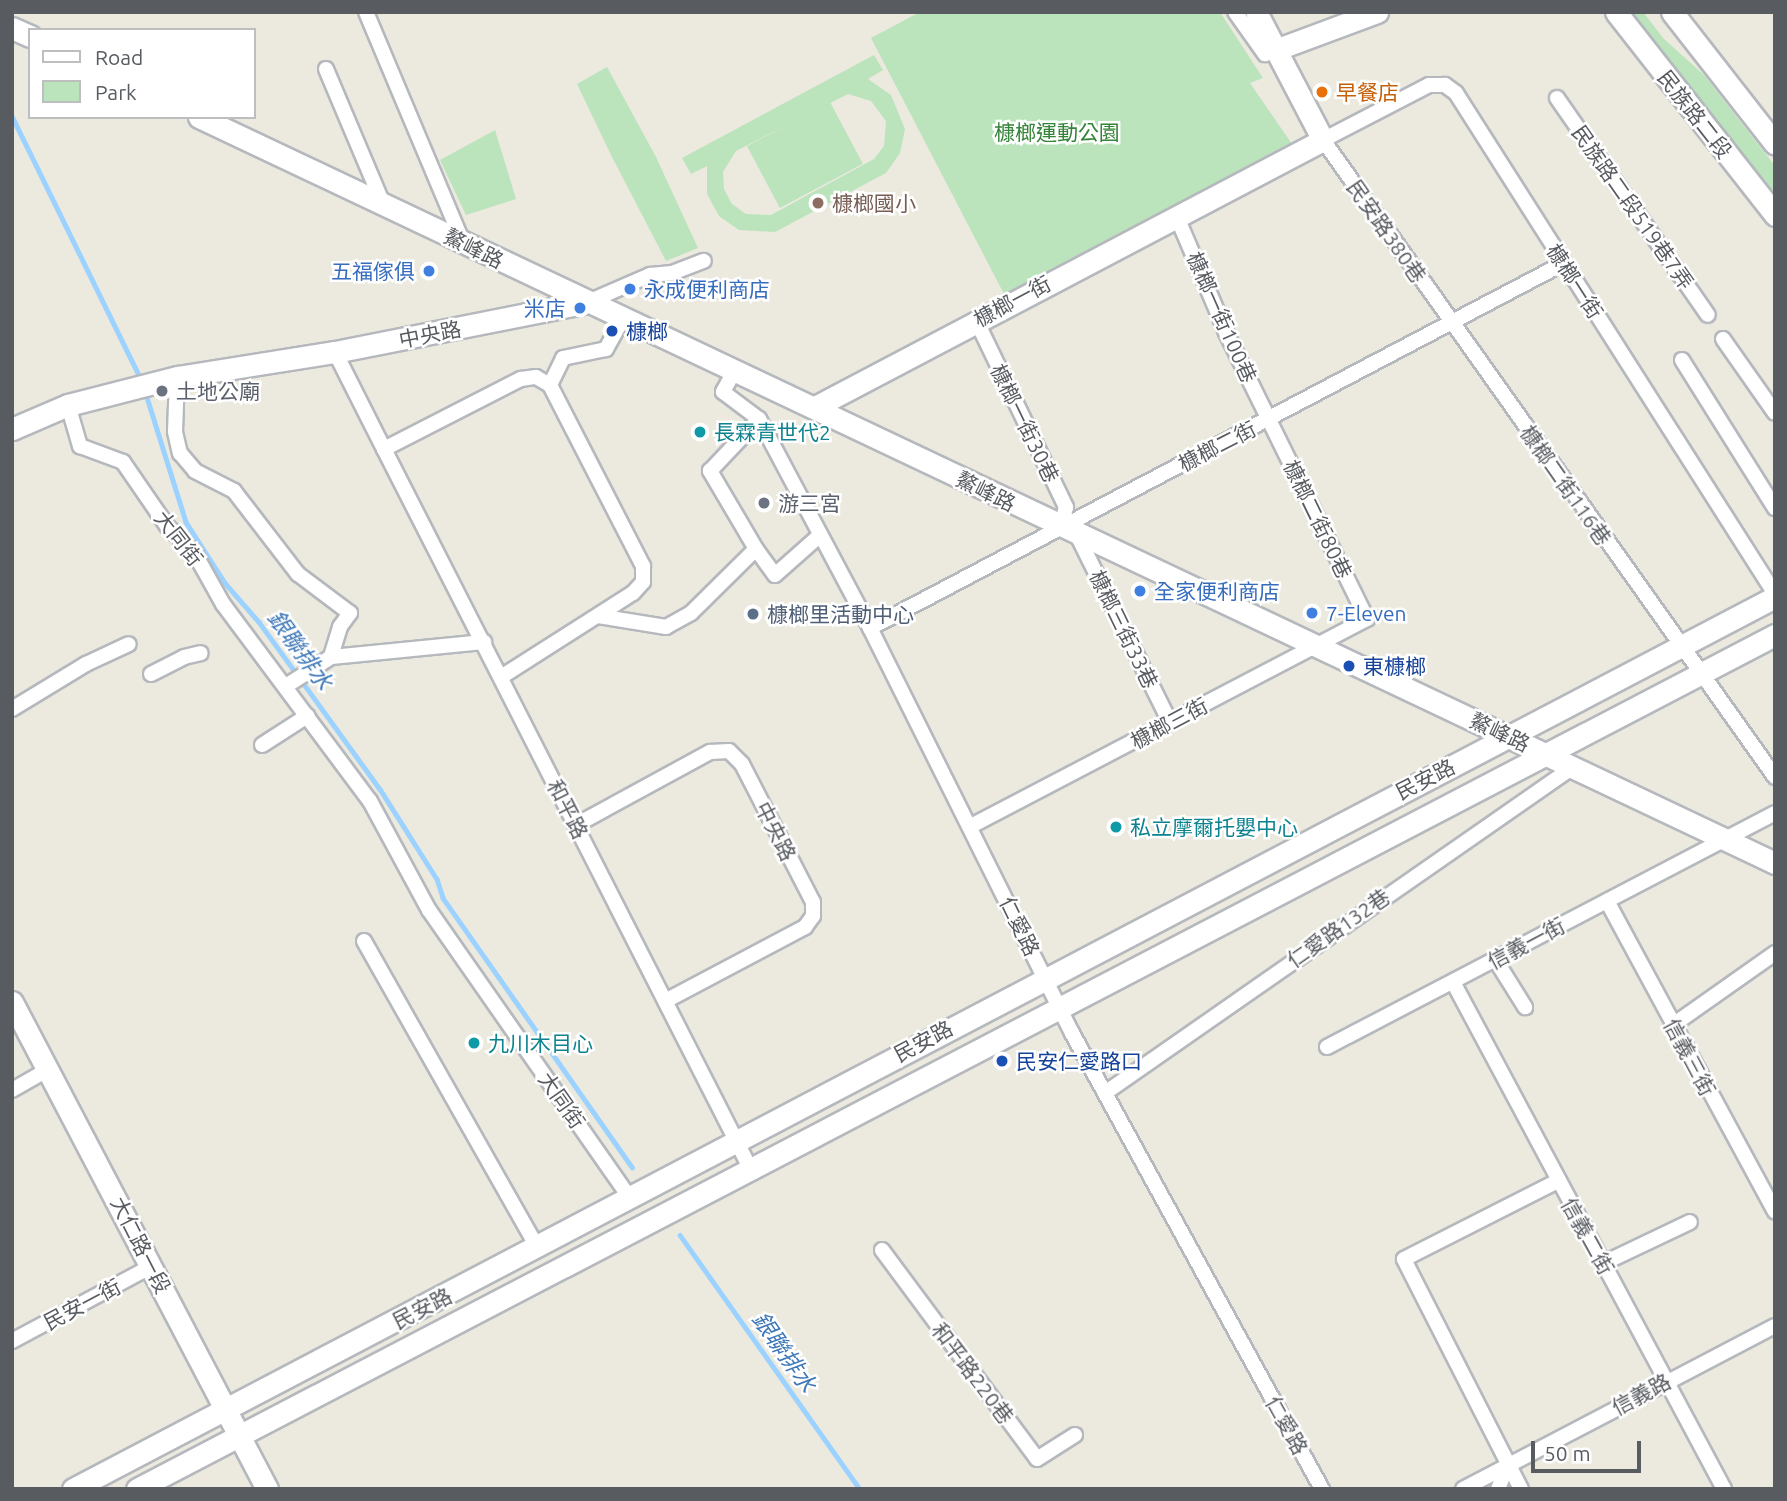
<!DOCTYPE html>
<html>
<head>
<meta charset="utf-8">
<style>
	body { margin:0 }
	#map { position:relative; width:1787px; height:1501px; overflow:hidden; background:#ece9df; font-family:Ubuntu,"Noto Sans TC",sans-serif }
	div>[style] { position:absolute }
	.green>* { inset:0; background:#bbe4bc; transform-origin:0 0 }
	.stream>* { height:4.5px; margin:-2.25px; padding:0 2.25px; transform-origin:2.25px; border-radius:2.25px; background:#9cd2ff }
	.roads { filter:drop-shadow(2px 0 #b5b8bd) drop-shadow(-2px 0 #b5b8bd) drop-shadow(0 2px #b5b8bd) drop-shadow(0 -2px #b5b8bd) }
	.street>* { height:14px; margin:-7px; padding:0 7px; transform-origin:7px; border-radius:7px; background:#fff }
	.secondary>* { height:21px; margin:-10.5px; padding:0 10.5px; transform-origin:10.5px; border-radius:10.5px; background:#fff }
	.dots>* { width:19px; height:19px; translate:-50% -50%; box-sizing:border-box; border:4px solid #fff; border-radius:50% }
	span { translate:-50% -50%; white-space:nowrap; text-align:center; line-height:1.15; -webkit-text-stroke:5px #fff; paint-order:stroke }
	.food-label { font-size:21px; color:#c56008 }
	.left { translate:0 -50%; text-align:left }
	.street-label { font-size:21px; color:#585c61 }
	.park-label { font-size:21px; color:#348439 }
	.education-label { font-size:21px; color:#785e54 }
	.shop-label { font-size:21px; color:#366cbe }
	.right { translate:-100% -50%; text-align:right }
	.transit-label { font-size:21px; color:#164399 }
	.worship-label { font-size:21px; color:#5b616d }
	.culture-label { font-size:21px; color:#0d838f }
	.service-label { font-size:21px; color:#4e5e75 }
	.water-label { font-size:23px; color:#3e78b8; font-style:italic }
	.frame { position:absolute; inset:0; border:14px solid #585c61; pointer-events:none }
	.legend { position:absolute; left:28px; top:28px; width:228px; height:91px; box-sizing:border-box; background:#fff; border:2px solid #bcbec0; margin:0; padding:9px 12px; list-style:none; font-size:21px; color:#585c61 }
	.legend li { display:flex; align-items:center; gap:14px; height:35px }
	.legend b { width:35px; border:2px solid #bcbec0 }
	.scale { position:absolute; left:1531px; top:1441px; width:110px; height:32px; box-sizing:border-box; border:4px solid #585c61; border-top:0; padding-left:9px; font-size:21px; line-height:24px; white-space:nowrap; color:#585c61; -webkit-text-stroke:5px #fff; paint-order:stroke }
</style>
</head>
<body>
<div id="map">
	<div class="green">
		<i style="clip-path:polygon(920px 12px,1220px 12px,1263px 78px,1250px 83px,1292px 144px,1004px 294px,871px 38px)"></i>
		<i style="clip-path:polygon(1629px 12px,1643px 12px,1664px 39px,1704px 75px,1775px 166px,1775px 199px)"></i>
		<i style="clip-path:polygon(evenodd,874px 55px,883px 70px,868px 79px,891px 95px,905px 129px,900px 153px,886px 173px,775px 232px,739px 230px,719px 216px,707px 194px,707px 166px,691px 174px,682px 158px,874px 55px,848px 94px,871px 101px,886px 121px,884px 146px,874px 159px,771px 215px,746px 214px,732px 204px,724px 189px,723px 172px,736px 151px,848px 94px)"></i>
		<i style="clip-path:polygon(607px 67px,656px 157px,698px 248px,666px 261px,611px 155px,577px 84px)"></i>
		<i style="left:830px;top:102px;width:70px;height:94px;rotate:62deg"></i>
		<i style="clip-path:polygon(495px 130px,516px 199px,466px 215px,440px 160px)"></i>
	</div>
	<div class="stream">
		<i style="left:12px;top:116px;width:293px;rotate:63.9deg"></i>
		<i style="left:145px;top:391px;width:137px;rotate:72.6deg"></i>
		<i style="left:186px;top:522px;width:72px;rotate:57.4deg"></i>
		<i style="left:225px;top:583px;width:52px;rotate:48.9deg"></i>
		<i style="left:259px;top:622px;width:206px;rotate:54.1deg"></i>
		<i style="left:380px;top:789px;width:107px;rotate:57.7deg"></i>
		<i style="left:437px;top:879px;width:20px;rotate:72deg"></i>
		<i style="left:443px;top:898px;width:329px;rotate:54.9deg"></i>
		<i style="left:680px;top:1235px;width:311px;rotate:54.7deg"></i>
	</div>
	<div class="roads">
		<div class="street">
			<i style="left:366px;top:12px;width:251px;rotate:67.2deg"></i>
			<i style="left:1235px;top:12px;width:52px;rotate:54.5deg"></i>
			<i style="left:1265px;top:54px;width:11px;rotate:-22deg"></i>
			<i style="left:326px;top:69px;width:147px;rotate:67.1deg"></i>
			<i style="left:1557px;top:98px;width:264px;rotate:55.2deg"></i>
			<i style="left:588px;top:302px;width:68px;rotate:-23.5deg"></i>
			<i style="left:650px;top:275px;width:22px;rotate:-5deg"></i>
			<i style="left:672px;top:273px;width:34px;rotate:-21deg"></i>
			<i style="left:976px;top:320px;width:208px;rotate:64.3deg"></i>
			<i style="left:1066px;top:507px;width:21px;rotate:104deg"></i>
			<i style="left:1723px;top:339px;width:90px;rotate:54.9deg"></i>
			<i style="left:335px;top:352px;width:109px;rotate:63.2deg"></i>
			<i style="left:384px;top:449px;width:154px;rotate:-27.1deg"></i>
			<i style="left:521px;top:379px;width:15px;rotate:-8deg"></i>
			<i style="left:536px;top:377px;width:16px;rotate:30deg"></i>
			<i style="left:1682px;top:360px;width:175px;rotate:57.9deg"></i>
			<i style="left:735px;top:370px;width:25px;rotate:119deg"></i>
			<i style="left:723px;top:392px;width:45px;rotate:36.9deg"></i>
			<i style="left:759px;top:419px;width:237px;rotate:62deg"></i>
			<i style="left:870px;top:628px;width:453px;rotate:63.5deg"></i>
			<i style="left:1072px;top:1033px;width:520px;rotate:61.27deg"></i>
			<i style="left:177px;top:377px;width:55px;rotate:92.1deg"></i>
			<i style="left:175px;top:432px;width:22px;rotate:77deg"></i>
			<i style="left:180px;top:453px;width:23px;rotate:50deg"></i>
			<i style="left:195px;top:471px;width:44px;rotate:27.1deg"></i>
			<i style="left:234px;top:491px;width:105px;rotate:52.4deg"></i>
			<i style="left:298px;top:574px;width:65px;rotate:36.9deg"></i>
			<i style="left:350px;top:613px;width:17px;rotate:126deg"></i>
			<i style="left:340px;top:627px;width:31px;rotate:107deg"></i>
			<i style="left:550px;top:385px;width:30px;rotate:-64deg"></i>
			<i style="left:563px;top:358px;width:44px;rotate:-11.8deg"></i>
			<i style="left:606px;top:349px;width:35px;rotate:-61deg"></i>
			<i style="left:68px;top:405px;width:43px;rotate:73.7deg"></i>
			<i style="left:80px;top:446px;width:46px;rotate:20.4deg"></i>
			<i style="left:123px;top:462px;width:78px;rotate:55.5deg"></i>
			<i style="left:167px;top:526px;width:37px;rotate:44deg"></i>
			<i style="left:194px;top:552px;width:60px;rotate:60.9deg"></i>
			<i style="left:223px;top:604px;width:246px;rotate:53.3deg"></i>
			<i style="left:370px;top:801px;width:124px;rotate:61.6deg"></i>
			<i style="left:429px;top:910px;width:350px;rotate:55.1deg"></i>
			<i style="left:384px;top:449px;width:809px;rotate:63.02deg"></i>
			<i style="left:1077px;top:535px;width:209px;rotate:63.6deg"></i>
			<i style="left:756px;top:549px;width:91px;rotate:-120.5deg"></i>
			<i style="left:710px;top:471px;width:71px;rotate:-46.7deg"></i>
			<i style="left:1775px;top:594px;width:594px;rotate:-122.49deg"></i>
			<i style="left:1456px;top:93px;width:14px;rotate:-144deg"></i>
			<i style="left:1445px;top:85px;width:16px;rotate:180deg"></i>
			<i style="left:1429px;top:85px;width:119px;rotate:152.6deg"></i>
			<i style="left:1323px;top:140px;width:781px;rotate:54.64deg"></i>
			<i style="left:598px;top:616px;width:69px;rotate:9.2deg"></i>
			<i style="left:666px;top:627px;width:29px;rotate:-29deg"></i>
			<i style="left:691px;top:613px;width:91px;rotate:-44.6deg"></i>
			<i style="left:756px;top:549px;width:32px;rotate:54deg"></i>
			<i style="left:775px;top:575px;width:60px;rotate:-41.6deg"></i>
			<i style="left:870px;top:628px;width:784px;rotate:-27.74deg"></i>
			<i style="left:151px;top:674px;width:37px;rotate:-27deg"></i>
			<i style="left:184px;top:657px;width:17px;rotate:-13deg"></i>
			<i style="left:501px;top:677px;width:156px;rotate:-32.5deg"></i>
			<i style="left:633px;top:593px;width:15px;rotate:-48deg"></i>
			<i style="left:643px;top:582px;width:16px;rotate:-90deg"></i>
			<i style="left:643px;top:566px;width:203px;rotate:-117.2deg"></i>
			<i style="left:286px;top:686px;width:54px;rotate:-32.8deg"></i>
			<i style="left:331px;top:657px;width:154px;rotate:-5.6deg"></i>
			<i style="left:12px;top:709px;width:87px;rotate:-31.3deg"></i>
			<i style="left:86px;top:664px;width:47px;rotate:-24.9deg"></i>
			<i style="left:262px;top:745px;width:54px;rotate:-32.8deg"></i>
			<i style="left:576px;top:825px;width:153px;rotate:-28.6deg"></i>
			<i style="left:710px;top:752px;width:19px;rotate:-3deg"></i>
			<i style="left:729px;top:751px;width:18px;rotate:45deg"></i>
			<i style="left:742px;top:764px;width:155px;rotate:62.8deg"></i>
			<i style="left:813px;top:902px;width:14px;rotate:90deg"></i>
			<i style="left:813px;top:916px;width:14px;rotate:126deg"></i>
			<i style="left:805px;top:927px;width:158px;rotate:152.1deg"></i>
			<i style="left:971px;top:826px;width:447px;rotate:-27.6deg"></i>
			<i style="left:1367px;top:619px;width:320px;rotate:-116.2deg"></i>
			<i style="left:1226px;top:332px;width:127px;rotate:-113.1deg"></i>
			<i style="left:1607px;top:901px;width:353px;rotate:61.6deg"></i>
			<i style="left:364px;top:941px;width:353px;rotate:60.5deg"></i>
			<i style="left:1495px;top:959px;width:57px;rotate:58deg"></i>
			<i style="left:1453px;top:982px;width:575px;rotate:61.87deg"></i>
			<i style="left:1673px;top:1025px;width:125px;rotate:-35.2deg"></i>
			<i style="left:1327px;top:1047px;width:505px;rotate:-27.58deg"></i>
			<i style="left:12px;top:1090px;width:40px;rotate:-29.7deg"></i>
			<i style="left:1105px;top:1093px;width:570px;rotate:-34.86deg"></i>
			<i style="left:882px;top:1250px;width:260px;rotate:53.4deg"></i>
			<i style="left:1037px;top:1459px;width:45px;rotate:-32.3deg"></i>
			<i style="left:1604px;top:1263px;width:95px;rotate:-25.5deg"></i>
			<i style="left:12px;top:1341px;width:159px;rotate:-28.2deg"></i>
			<i style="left:1463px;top:1489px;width:352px;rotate:-27.6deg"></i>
			<i style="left:1498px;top:1489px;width:27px;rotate:-68deg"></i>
			<i style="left:1521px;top:1489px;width:258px;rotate:-117deg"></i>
			<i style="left:1404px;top:1259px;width:173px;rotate:-26.9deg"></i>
		</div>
		<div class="secondary">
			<i style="left:1616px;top:12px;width:258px;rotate:51.9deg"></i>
			<i style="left:1672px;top:12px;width:167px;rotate:52deg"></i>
			<i style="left:12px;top:28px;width:20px;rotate:24deg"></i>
			<i style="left:1275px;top:50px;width:109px;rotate:-20.4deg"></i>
			<i style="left:199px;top:117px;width:1744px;rotate:25.33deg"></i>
			<i style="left:815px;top:407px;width:574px;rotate:-27.73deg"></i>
			<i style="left:1323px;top:140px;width:144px;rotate:-117.6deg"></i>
			<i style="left:12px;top:429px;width:61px;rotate:-23.2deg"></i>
			<i style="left:68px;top:405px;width:113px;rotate:-14.4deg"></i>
			<i style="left:177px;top:377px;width:160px;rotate:-9deg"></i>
			<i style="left:335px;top:352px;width:258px;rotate:-11.2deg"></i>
			<i style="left:12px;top:1002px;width:550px;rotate:62.36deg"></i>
			<i style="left:73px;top:1489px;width:1922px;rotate:-27.66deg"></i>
			<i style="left:137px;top:1489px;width:1847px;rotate:-27.54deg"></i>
		</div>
	</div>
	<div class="dots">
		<i style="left:1322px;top:92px;background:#e8710a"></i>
		<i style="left:818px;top:203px;background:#8d6e63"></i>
		<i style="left:429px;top:271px;background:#3f7fe0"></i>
		<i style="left:630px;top:289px;background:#3f7fe0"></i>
		<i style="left:580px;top:308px;background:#3f7fe0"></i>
		<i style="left:612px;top:331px;background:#1a4fb4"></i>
		<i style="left:162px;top:391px;background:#6b7280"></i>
		<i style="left:700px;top:432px;background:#0f9aa8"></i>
		<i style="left:764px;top:503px;background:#6b7280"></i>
		<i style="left:1140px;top:591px;background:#3f7fe0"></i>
		<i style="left:1312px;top:613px;background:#3f7fe0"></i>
		<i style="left:753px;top:614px;background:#5c6f8a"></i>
		<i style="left:1349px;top:666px;background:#1a4fb4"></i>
		<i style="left:1116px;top:827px;background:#0f9aa8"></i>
		<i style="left:474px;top:1043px;background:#0f9aa8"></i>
		<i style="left:1002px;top:1061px;background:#1a4fb4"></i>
	</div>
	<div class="food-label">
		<span class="left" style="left:1336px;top:92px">早餐店</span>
	</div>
	<div class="street-label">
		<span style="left:1695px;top:114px;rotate:52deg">民族路二段</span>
		<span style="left:1633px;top:207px;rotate:55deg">民族路二段519巷7弄</span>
		<span style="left:1387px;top:231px;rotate:55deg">民安路380巷</span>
		<span style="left:474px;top:248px;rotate:26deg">鰲峰路</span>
		<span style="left:1575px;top:281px;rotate:57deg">槺榔一街</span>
		<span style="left:1012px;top:301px;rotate:-28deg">槺榔一街</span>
		<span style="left:1222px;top:317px;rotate:66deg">槺榔一街100巷</span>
		<span style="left:430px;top:334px;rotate:-11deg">中央路</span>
		<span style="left:1025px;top:423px;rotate:64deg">槺榔一街30巷</span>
		<span style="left:1217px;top:446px;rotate:-27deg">槺榔二街</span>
		<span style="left:1566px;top:485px;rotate:55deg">槺榔二街116巷</span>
		<span style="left:986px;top:491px;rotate:26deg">鰲峰路</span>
		<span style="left:1318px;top:519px;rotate:64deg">槺榔二街80巷</span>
		<span style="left:179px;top:538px;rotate:52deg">大同街</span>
		<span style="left:1124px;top:629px;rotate:64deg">槺榔三街33巷</span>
		<span style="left:1169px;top:723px;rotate:-28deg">槺榔三街</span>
		<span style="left:1500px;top:732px;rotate:25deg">鰲峰路</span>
		<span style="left:1425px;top:779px;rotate:-27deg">民安路</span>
		<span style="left:568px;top:809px;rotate:63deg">和平路</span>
		<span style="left:776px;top:831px;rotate:63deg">中央路</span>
		<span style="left:1020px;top:926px;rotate:64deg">仁愛路</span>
		<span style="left:1338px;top:928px;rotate:-35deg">仁愛路132巷</span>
		<span style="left:1526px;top:943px;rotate:-28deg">信義一街</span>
		<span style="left:923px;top:1041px;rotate:-28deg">民安路</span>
		<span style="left:1690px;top:1057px;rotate:62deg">信義三街</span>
		<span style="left:562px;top:1100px;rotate:55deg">大同街</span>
		<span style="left:1588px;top:1236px;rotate:61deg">信義二街</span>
		<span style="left:141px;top:1245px;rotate:63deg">大仁路一段</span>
		<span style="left:82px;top:1304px;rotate:-28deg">民安一街</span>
		<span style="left:422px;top:1308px;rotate:-27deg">民安路</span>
		<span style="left:973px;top:1373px;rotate:53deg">和平路220巷</span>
		<span style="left:1641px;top:1394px;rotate:-28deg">信義路</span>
		<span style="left:1287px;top:1425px;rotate:61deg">仁愛路</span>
	</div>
	<div class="park-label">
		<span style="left:1057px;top:132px">槺榔運動公園</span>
	</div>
	<div class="education-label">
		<span class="left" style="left:832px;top:203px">槺榔國小</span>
	</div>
	<div class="shop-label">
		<span class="right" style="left:415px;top:271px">五福傢俱</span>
		<span class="left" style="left:644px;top:289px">永成便利商店</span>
		<span class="right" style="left:566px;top:308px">米店</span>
		<span class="left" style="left:1154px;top:591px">全家便利商店</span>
		<span class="left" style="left:1326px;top:613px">7-Eleven</span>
	</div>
	<div class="transit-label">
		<span class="left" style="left:626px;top:331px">槺榔</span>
		<span class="left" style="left:1363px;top:666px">東槺榔</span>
		<span class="left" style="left:1016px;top:1061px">民安仁愛路口</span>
	</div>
	<div class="worship-label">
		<span class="left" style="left:176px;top:391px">土地公廟</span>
		<span class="left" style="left:778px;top:503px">游三宮</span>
	</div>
	<div class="culture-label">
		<span class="left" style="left:714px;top:432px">長霖青世代2</span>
		<span class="left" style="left:1130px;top:827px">私立摩爾托嬰中心</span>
		<span class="left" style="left:488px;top:1043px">九川木目心</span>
	</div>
	<div class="service-label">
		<span class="left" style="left:767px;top:614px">槺榔里活動中心</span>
	</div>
	<div class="water-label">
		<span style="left:300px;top:650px;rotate:54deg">銀聯排水</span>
		<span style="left:784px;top:1352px;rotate:55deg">銀聯排水</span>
	</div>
	<div class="frame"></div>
	<ul class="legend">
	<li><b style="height:9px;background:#fff"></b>Road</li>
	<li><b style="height:19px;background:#bbe4bc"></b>Park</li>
	</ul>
	<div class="scale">50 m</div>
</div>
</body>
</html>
